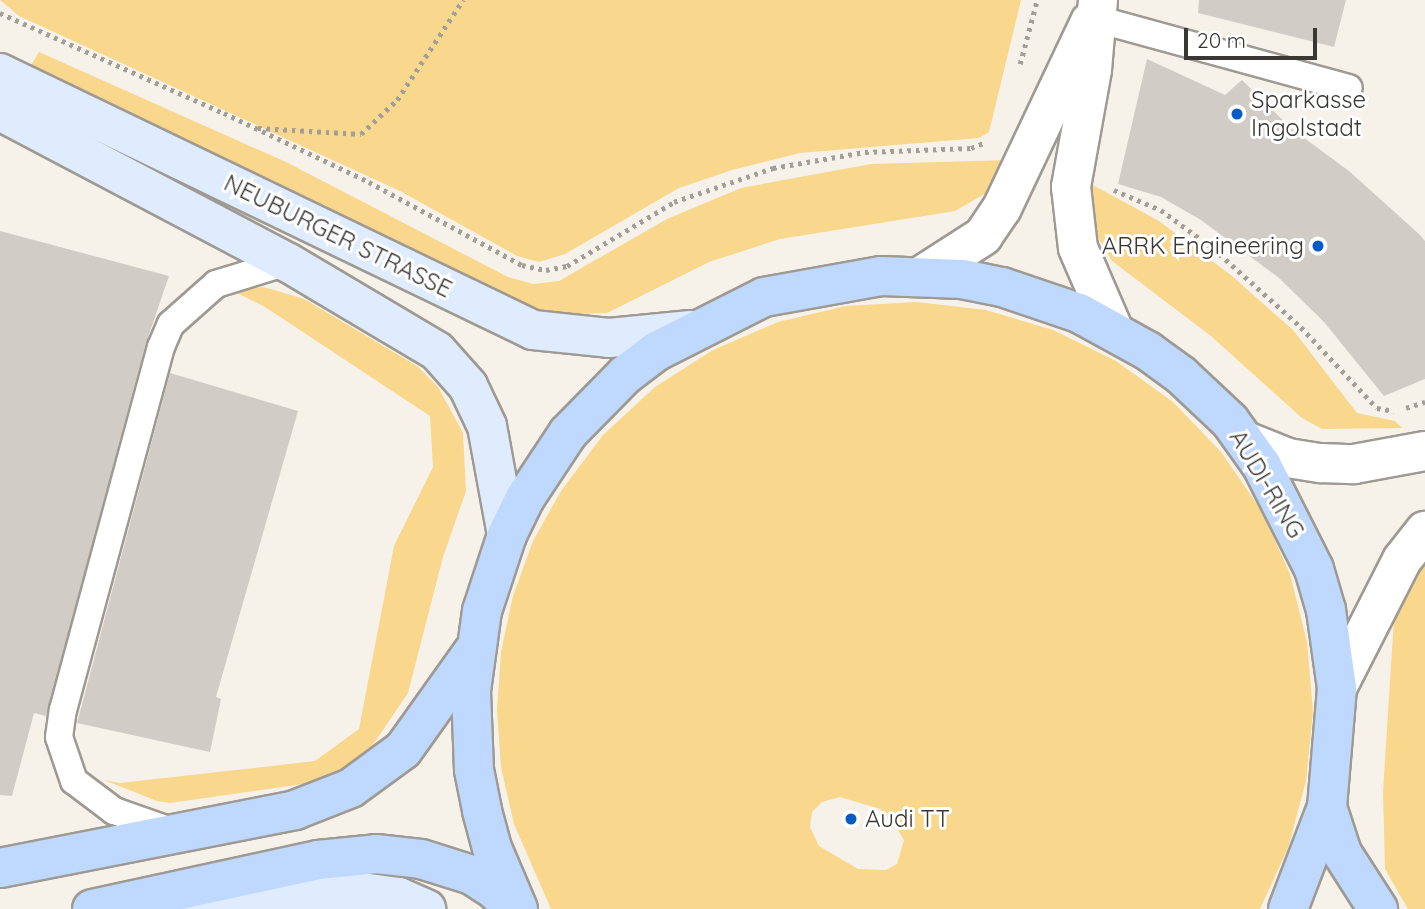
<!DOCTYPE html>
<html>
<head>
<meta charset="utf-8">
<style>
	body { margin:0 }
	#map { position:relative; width:1425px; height:909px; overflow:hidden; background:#f6f2ea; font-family:Quicksand,sans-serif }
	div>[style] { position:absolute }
	.green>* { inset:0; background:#f9d78c }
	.building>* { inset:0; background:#d1cdc6 }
	.path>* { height:4.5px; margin-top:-2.25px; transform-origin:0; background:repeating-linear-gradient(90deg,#a29f99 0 3.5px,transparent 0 8.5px) }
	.roads { filter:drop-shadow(2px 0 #9e9a93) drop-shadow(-2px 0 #9e9a93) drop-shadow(0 2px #9e9a93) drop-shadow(0 -2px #9e9a93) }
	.service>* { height:26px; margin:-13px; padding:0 13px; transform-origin:13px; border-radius:13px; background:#fff }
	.minor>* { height:38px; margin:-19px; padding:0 19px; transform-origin:19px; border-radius:19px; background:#fff }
	.tertiary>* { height:38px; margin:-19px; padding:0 19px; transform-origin:19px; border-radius:19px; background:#fff }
	.secondary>* { height:38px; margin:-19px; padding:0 19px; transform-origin:19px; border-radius:19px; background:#dfecfe }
	.primary>* { height:38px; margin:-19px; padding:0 19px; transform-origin:19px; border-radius:19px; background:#bfd8fd }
	.dots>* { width:19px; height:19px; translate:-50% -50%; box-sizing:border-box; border:4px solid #fff; border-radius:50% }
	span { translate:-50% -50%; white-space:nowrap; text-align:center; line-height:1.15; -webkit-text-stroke:6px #fff; paint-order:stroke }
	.poi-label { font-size:24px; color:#393835 }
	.left { translate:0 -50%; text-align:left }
	.right { translate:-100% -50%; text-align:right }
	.street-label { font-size:24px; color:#393835 }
	.scale { position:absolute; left:1184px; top:28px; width:133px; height:32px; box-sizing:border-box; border:4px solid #393835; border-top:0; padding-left:9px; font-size:21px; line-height:24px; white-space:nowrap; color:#393835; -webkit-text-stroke:5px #fff; paint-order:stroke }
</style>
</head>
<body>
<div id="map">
	<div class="green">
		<i style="clip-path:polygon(0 0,1021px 0,989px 132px,979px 138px,800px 153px,732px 170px,679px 188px,565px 254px,539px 262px,517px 256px,400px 191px,19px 16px)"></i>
		<i style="clip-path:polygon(39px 52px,286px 162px,508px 277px,533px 284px,559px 281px,667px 219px,741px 188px,871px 164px,1010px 160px,995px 188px,955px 211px,780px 239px,709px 262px,607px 313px,540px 315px,27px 72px)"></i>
		<i style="clip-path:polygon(1089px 183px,1159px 221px,1232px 276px,1293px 330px,1357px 413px,1395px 421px,1402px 428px,1322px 429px,1302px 418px,1211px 336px,1112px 261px,1098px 237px)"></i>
		<i style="clip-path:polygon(264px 287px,304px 299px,417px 366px,438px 387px,463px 433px,466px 491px,443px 557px,408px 693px,370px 749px,335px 775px,310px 783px,170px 803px,157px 801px,104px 780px,120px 783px,315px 761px,359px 729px,394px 546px,433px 467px,430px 416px,265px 307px,233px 291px)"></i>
		<i style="clip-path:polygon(evenodd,916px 302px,986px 310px,1053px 330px,1116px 361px,1173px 402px,1221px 452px,1261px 510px,1290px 574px,1307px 642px,1313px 711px,1306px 781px,1288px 848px,1260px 909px,551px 909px,514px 824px,501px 767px,497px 710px,501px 652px,513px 596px,533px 541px,561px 491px,603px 435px,655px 387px,713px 350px,778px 322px,846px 306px,916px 302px,840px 797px,880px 809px,895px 825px,904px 840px,897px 864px,886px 870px,858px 869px,819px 846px,810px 827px,812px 812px,822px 802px,840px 797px)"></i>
		<i style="clip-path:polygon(1425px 552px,1425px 909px,1408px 909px,1385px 869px,1383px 792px,1394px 618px)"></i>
	</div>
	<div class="building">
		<i style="clip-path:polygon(1199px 0,1346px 0,1334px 47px,1198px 13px)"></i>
		<i style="clip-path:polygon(1147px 59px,1225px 95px,1242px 80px,1292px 129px,1349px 171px,1419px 234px,1425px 241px,1425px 379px,1384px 396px,1324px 322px,1279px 278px,1201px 220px,1161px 197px,1118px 184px)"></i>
		<i style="clip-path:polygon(0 231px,169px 276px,146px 343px,46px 716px,34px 713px,12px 796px,0 795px)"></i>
		<i style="clip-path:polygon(170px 373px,298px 411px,216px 697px,221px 699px,210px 752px,77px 723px)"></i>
	</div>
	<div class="path">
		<i style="left:0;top:13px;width:245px;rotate:24.1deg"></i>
		<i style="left:224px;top:113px;width:161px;rotate:25.4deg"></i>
		<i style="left:369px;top:182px;width:174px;rotate:28.5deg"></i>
		<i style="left:522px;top:265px;width:25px;rotate:12deg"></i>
		<i style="left:546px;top:270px;width:21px;rotate:-11deg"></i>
		<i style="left:567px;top:266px;width:125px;rotate:-30.9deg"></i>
		<i style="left:674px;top:202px;width:105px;rotate:-19deg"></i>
		<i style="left:773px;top:168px;width:93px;rotate:-9.9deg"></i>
		<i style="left:865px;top:152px;width:106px;rotate:-2.2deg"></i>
		<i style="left:971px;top:148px;width:16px;rotate:-22deg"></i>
		<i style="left:1020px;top:64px;width:66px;rotate:-75.1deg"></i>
		<i style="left:258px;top:128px;width:103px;rotate:3.3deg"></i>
		<i style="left:361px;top:134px;width:50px;rotate:-43.4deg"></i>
		<i style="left:397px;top:100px;width:120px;rotate:-56.6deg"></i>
		<i style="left:1114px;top:190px;width:51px;rotate:23.1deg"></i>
		<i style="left:1161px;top:210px;width:64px;rotate:36.2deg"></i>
		<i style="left:1213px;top:248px;width:118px;rotate:41.9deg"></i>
		<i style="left:1301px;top:327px;width:111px;rotate:46.8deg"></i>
		<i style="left:1377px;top:408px;width:17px;rotate:10deg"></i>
		<i style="left:1406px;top:408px;width:20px;rotate:-18deg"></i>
	</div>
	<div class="roads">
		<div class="service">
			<i style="left:1093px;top:18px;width:265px;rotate:15.3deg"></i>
			<i style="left:174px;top:832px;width:64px;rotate:-160.7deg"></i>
			<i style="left:114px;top:811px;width:50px;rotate:-143.1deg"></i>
			<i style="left:74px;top:781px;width:46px;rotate:-108.8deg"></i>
			<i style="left:59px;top:737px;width:27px;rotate:-82deg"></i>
			<i style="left:63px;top:710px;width:376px;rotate:-74.9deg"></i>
			<i style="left:161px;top:347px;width:25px;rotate:-67deg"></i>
			<i style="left:171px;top:324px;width:60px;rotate:-41.6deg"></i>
			<i style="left:216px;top:284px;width:74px;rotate:-17.2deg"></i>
		</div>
		<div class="minor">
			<i style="left:1098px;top:0;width:70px;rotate:94.9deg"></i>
			<i style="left:1092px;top:70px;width:119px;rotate:100.2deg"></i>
			<i style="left:1071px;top:187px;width:61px;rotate:83.5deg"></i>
			<i style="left:1078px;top:248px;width:90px;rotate:66.6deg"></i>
			<i style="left:921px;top:276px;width:74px;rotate:-32.8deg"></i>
			<i style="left:983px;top:236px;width:34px;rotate:-56deg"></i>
			<i style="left:1002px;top:208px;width:206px;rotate:-64.7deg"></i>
		</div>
		<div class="tertiary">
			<i style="left:1246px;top:441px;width:45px;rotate:22deg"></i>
			<i style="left:1288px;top:458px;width:33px;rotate:9deg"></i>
			<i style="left:1321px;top:463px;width:33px;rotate:2deg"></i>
			<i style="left:1354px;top:464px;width:72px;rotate:-10.4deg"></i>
			<i style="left:1337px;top:688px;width:144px;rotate:-63.1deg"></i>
			<i style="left:1402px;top:560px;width:37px;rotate:-52deg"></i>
		</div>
		<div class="secondary">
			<i style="left:0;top:73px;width:592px;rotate:25.74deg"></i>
			<i style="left:533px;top:330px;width:76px;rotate:6deg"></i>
			<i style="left:609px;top:338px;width:82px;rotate:-5.6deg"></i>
			<i style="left:0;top:111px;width:324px;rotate:27.8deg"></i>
			<i style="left:287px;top:262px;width:174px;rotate:30.7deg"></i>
			<i style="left:437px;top:351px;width:47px;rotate:48.5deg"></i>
			<i style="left:468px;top:386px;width:44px;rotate:64.6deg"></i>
			<i style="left:487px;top:426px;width:111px;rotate:79.6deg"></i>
			<i style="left:186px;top:894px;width:79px;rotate:2.2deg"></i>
			<i style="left:265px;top:897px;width:82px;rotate:-4.9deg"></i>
			<i style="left:347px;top:890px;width:52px;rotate:7.7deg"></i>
			<i style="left:399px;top:897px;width:30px;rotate:24deg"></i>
		</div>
		<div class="primary">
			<i style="left:1327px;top:807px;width:48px;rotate:71.9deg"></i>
			<i style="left:1342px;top:853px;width:67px;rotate:57.3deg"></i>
			<i style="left:0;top:868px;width:301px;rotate:-11.1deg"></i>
			<i style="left:295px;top:810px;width:60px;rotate:-21.4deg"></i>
			<i style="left:351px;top:788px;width:64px;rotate:-36.2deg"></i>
			<i style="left:403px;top:750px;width:120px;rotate:-54.5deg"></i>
			<i style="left:92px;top:909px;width:231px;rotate:-12.2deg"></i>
			<i style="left:318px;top:860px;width:58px;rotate:-5.9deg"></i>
			<i style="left:376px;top:854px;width:45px;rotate:6.3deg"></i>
			<i style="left:421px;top:859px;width:53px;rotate:17.4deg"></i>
			<i style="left:472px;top:875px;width:27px;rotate:33deg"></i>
			<i style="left:495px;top:890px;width:26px;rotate:47deg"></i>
			<i style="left:518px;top:909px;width:66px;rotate:-113.1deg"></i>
			<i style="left:492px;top:848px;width:39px;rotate:-105deg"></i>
			<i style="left:482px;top:810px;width:41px;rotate:-101.3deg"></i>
			<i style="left:474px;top:770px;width:79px;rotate:-92.2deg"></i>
			<i style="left:471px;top:691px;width:81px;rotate:-82.2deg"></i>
			<i style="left:482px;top:611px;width:80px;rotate:-71.8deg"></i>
			<i style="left:507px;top:535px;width:41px;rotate:-64.1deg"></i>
			<i style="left:525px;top:498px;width:78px;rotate:-56.5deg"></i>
			<i style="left:568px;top:433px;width:81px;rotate:-45.5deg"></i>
			<i style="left:625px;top:375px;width:40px;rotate:-37deg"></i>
			<i style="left:657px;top:351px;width:120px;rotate:-26.8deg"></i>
			<i style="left:764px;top:297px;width:119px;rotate:-10.2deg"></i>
			<i style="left:881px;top:276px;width:81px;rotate:2.1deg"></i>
			<i style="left:962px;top:279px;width:41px;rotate:11.3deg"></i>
			<i style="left:1002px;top:287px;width:81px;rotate:18.7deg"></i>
			<i style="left:1079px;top:313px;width:79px;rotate:28.8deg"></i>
			<i style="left:1148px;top:351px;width:41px;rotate:36deg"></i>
			<i style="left:1181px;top:375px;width:67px;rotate:43.2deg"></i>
			<i style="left:1230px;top:421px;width:55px;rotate:54.6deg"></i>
			<i style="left:1262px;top:466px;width:115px;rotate:63.2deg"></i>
			<i style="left:1314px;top:569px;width:43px;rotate:73.7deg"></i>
			<i style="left:1326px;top:610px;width:79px;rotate:82deg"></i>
			<i style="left:1337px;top:688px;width:119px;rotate:94.8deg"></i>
			<i style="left:1327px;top:807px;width:109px;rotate:110.9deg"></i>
		</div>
	</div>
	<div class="dots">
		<i style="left:1237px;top:114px;background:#065cc6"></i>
		<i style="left:1318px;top:246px;background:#065cc6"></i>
		<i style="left:851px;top:819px;background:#065cc6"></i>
	</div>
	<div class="poi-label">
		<span class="left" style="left:1251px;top:114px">Sparkasse<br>Ingolstadt</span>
		<span class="right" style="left:1304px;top:246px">ARRK Engineering</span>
		<span class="left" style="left:865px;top:819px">Audi TT</span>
	</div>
	<div class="street-label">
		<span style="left:338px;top:236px;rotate:26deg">NEUBURGER STRASSE</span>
		<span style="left:1267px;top:484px;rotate:59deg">AUDI-RING</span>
	</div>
	<div class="scale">20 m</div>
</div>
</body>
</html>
